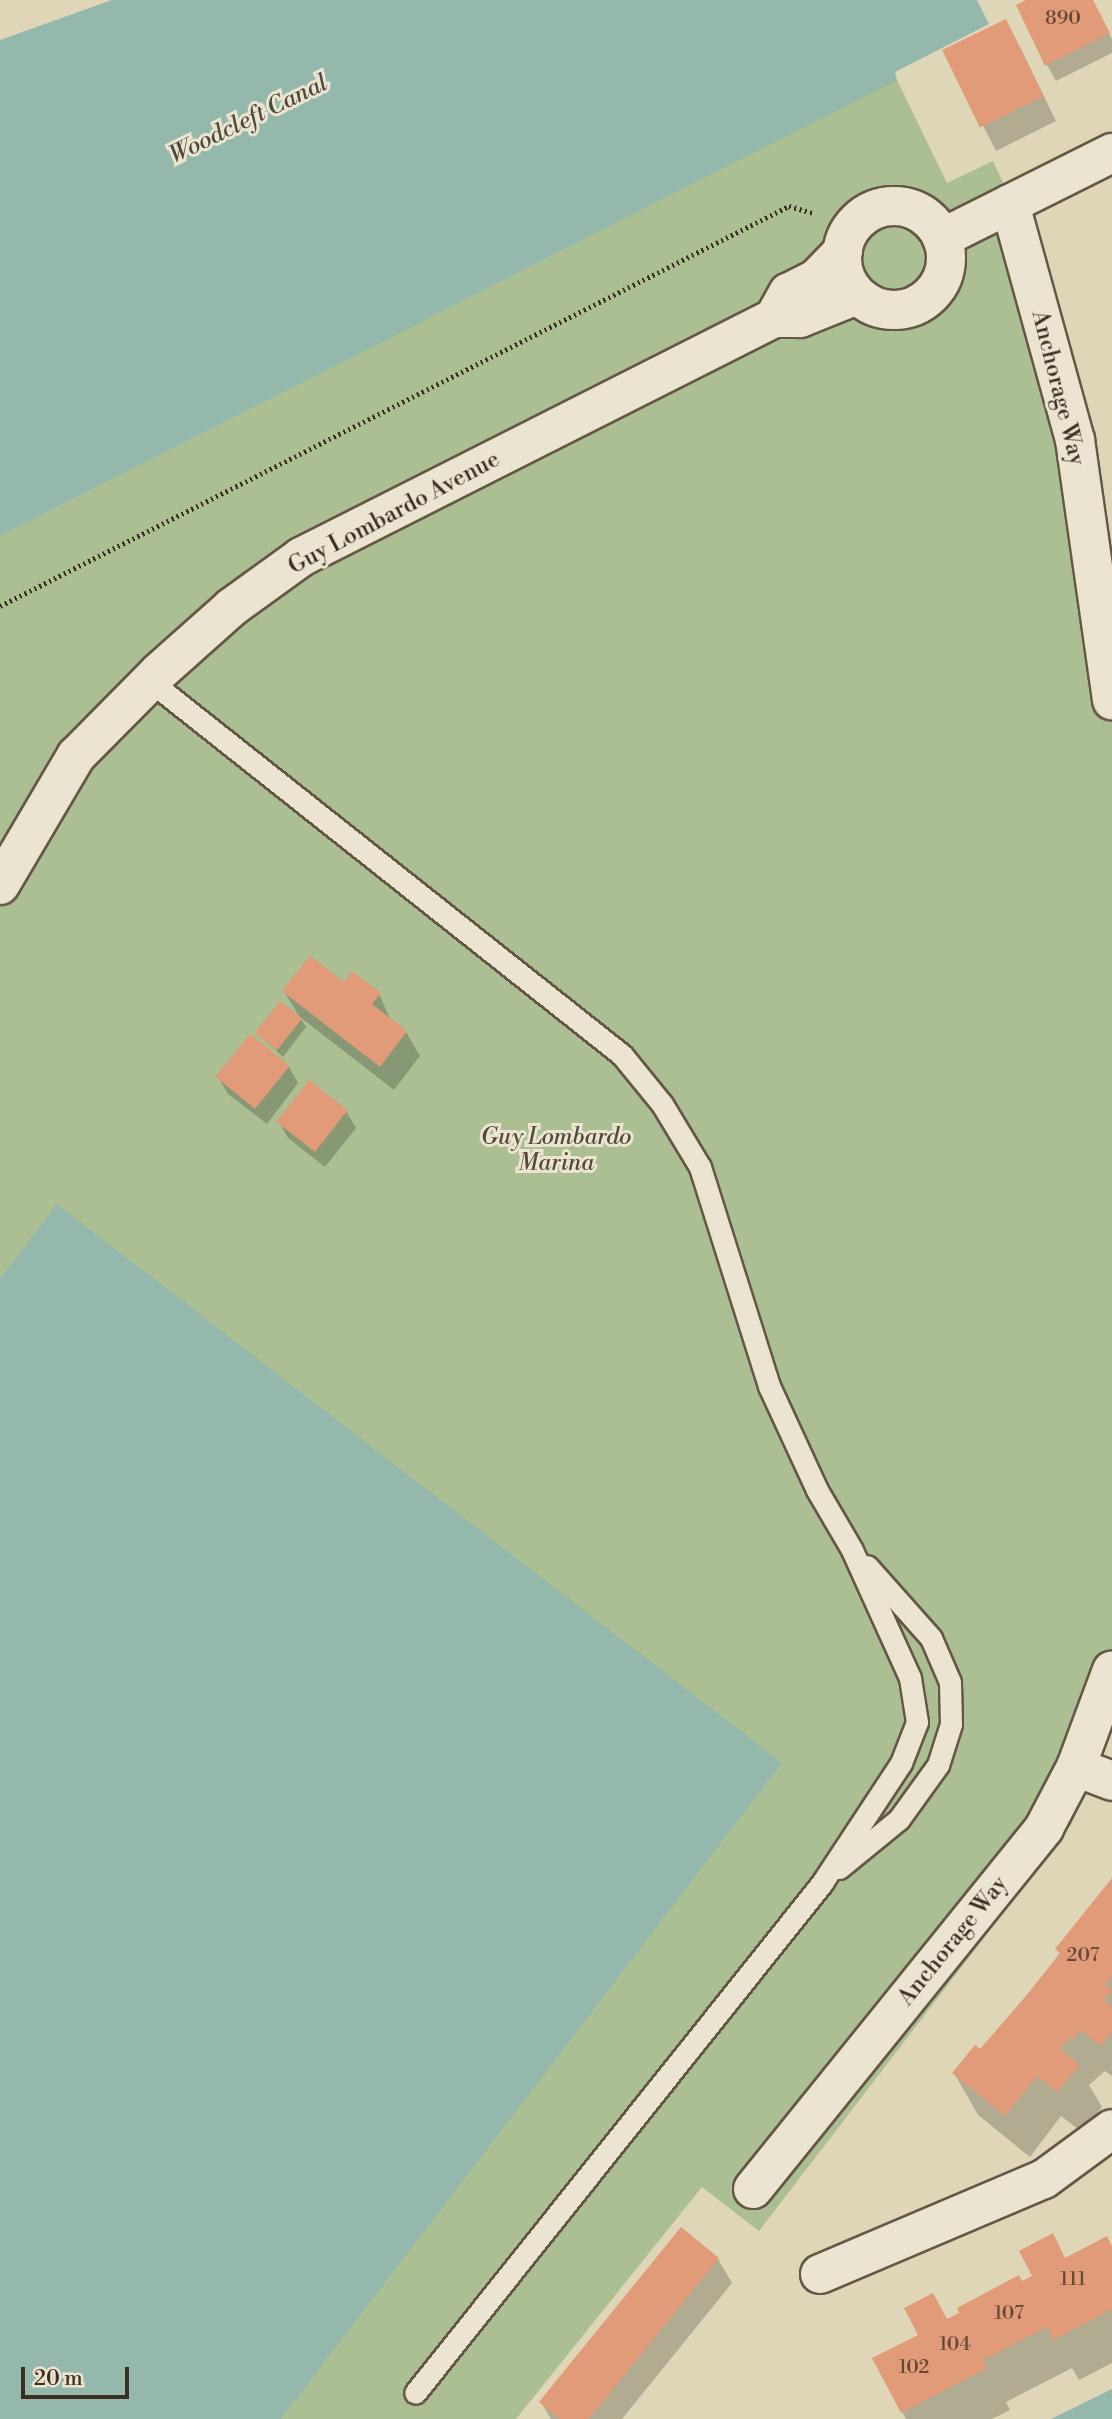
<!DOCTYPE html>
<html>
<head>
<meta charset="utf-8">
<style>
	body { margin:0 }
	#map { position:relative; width:1112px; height:2419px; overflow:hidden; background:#ded6b7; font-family:"Libre Bodoni",serif }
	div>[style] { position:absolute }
	.green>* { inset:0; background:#abbf93 }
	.water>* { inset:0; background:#94b9ac }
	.shadow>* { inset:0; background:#0003 }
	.building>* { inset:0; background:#e19b79; transform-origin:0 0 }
	.path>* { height:4.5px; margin-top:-2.25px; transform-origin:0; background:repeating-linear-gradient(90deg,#3b2d20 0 2px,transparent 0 5.5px) }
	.roads { filter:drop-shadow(2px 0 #645746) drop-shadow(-2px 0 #645746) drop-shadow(0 2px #645746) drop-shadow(0 -2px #645746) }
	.service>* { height:21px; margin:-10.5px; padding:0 10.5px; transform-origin:10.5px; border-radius:10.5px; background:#eae4d0 }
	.minor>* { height:38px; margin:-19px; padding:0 19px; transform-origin:19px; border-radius:19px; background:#eae4d0 }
	.tertiary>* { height:38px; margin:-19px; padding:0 19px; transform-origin:19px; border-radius:19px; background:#eae4d0 }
	.tertiary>.ring { margin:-19px; padding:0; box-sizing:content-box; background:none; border:38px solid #eae4d0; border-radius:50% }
	span { translate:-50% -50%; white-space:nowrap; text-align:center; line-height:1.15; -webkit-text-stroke:6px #eae4d0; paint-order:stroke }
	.number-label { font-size:19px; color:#644836 }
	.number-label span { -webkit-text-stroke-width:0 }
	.street-label { font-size:23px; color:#3b2d20 }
	.park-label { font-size:23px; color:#514a37; font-style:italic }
	.water-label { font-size:24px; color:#4d493c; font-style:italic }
	.scale { position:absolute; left:21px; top:2367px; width:108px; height:32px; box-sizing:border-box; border:4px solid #3b2d20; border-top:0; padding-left:9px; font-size:21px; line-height:24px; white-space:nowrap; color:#3b2d20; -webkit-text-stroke:5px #eae4d0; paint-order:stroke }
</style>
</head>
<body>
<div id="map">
	<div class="green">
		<i style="clip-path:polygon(886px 73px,897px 80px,947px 183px,993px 161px,1020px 219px,1112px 580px,1112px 1720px,1072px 1823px,759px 2231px,702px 2187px,516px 2419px,0 2419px,0 483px)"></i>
	</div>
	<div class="water">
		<i style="clip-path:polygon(112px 0,977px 0,989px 24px,895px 72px,897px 80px,0 536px,0 40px)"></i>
		<i style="clip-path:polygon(57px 1204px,782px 1763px,281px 2419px,0 2419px,0 1279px)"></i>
		<i style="clip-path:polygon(1112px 2389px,1112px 2419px,1051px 2419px)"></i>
	</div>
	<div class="shadow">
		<i style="clip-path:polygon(1030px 0,1092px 0,1112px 39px,1112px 53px,1056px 81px,1047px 65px)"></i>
		<i style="clip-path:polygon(1019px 45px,1056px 121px,996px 151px,945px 51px)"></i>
		<i style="clip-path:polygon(344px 985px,379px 994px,391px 1021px,406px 1032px,420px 1056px,394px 1090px,300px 1017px,306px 1027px,283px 1057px,257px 1033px,300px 1018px,284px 991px)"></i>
		<i style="clip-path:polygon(289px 1067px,298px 1083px,267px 1124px,228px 1094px,218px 1077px)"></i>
		<i style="clip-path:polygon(346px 1111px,356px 1128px,325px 1167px,288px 1138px,279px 1122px)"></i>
		<i style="clip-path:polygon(1112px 1881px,1112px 2076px,1105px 2071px,1089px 2085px,1102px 2107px,1082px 2132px,1061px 2116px,1030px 2157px,978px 2115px,954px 2073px,980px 2051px,1061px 1955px,1057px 1950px)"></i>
		<i style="clip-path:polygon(1112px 2249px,1112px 2363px,1079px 2380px,1072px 2368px,1006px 2402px,1010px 2410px,992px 2419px,906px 2419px,875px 2359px,1022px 2283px)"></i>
		<i style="clip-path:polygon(718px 2259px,732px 2283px,622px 2419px,551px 2419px,541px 2402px)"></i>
	</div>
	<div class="building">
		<i style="clip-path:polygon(1026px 0,1093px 0,1110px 33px,1045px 66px,1016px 5px)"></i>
		<i style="left:1006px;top:19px;width:86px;height:71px;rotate:64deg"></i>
		<i style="clip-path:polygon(310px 956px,344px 982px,352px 971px,381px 993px,372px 1004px,407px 1031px,380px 1067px,282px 991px)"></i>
		<i style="left:280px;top:1001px;width:28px;height:41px;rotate:38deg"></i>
		<i style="left:250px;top:1034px;width:51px;height:55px;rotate:39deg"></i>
		<i style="left:309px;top:1080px;width:49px;height:53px;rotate:38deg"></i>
		<i style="clip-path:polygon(1112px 1878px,1112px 1976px,1105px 1984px,1112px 1991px,1104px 2000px,1112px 2007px,1112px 2032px,1101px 2046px,1080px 2030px,1072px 2041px,1068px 2038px,1060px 2049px,1080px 2065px,1057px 2092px,1037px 2076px,1005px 2116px,952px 2073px,975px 2045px,980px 2049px,1026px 1996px,1060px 1953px,1055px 1949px)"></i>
		<i style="clip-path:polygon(681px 2227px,719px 2258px,589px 2419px,560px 2419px,539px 2402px)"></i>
		<i style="clip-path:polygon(1053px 2233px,1065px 2258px,1107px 2236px,1112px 2246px,1112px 2309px,1054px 2340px,1047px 2327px,983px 2360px,987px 2368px,901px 2413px,872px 2358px,918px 2335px,904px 2308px,933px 2293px,947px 2319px,959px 2313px,957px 2308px,1019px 2275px,1022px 2281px,1032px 2276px,1019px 2251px)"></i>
	</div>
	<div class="path">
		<i style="left:0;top:606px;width:885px;rotate:-26.88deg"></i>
		<i style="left:789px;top:206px;width:25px;rotate:16deg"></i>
	</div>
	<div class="roads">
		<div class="service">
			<i style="left:150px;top:681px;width:602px;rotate:38.39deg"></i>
			<i style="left:622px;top:1055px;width:63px;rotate:50.8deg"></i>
			<i style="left:662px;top:1104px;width:74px;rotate:58.9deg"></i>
			<i style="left:700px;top:1167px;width:230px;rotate:72.5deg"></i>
			<i style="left:769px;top:1386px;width:115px;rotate:65.2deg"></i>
			<i style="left:817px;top:1490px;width:69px;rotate:59.7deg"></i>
			<i style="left:852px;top:1550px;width:141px;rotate:65.6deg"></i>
			<i style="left:910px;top:1678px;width:45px;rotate:81deg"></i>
			<i style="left:917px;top:1722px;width:44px;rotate:111.3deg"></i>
			<i style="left:901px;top:1763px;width:144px;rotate:123.4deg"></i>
			<i style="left:822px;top:1883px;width:652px;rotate:128.59deg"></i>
			<i style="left:839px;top:1868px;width:77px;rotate:-39.2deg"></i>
			<i style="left:899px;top:1819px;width:67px;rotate:-54.2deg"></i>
			<i style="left:938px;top:1765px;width:43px;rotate:-72.4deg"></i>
			<i style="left:951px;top:1724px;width:42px;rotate:-91.4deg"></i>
			<i style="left:950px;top:1682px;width:48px;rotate:-113.4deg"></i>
			<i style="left:931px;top:1638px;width:96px;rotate:-131.6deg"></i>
		</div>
		<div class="minor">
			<i style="left:1010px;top:204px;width:245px;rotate:74.6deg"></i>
			<i style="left:1075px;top:440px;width:263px;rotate:81.9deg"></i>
			<i style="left:1076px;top:1767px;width:39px;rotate:21deg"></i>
			<i style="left:753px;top:2189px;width:464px;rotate:-51.1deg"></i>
			<i style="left:1044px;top:1828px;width:69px;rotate:-62.3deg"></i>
			<i style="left:1076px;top:1767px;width:103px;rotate:-69.6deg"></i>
			<i style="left:820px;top:2274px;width:243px;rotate:-23deg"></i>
			<i style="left:1044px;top:2179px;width:84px;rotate:-36.3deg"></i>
		</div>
		<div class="tertiary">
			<i class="ring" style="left:842px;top:206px;width:66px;height:66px"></i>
			<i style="left:942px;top:238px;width:190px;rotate:-26.6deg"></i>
			<i style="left:774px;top:318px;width:29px;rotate:-61deg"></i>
			<i style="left:788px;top:293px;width:31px;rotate:-27deg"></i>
			<i style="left:816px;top:279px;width:39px;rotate:-46deg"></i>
			<i style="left:0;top:885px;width:150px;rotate:-59.5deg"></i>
			<i style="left:76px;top:756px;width:117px;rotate:-45.3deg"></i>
			<i style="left:158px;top:673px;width:99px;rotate:-41.7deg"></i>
			<i style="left:232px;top:607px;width:85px;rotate:-35.9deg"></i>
			<i style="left:301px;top:557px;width:530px;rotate:-26.81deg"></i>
			<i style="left:774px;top:318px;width:26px"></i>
			<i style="left:800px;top:318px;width:61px;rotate:-22deg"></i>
		</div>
	</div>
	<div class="number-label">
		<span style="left:1063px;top:19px">890</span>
		<span style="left:1083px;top:1956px">207</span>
		<span style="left:1073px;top:2280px">111</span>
		<span style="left:1009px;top:2314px">107</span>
		<span style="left:955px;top:2345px">104</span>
		<span style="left:914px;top:2368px">102</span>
	</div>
	<div class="street-label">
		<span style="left:1058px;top:388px;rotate:76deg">Anchorage Way</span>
		<span style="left:394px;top:513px;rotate:-28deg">Guy Lombardo Avenue</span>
		<span style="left:953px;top:1941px;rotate:-51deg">Anchorage Way</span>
	</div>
	<div class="park-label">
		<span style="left:556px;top:1150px">Guy Lombardo<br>Marina</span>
	</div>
	<div class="water-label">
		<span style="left:249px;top:120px;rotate:-26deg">Woodcleft Canal</span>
	</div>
	<div class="scale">20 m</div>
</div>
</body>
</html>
